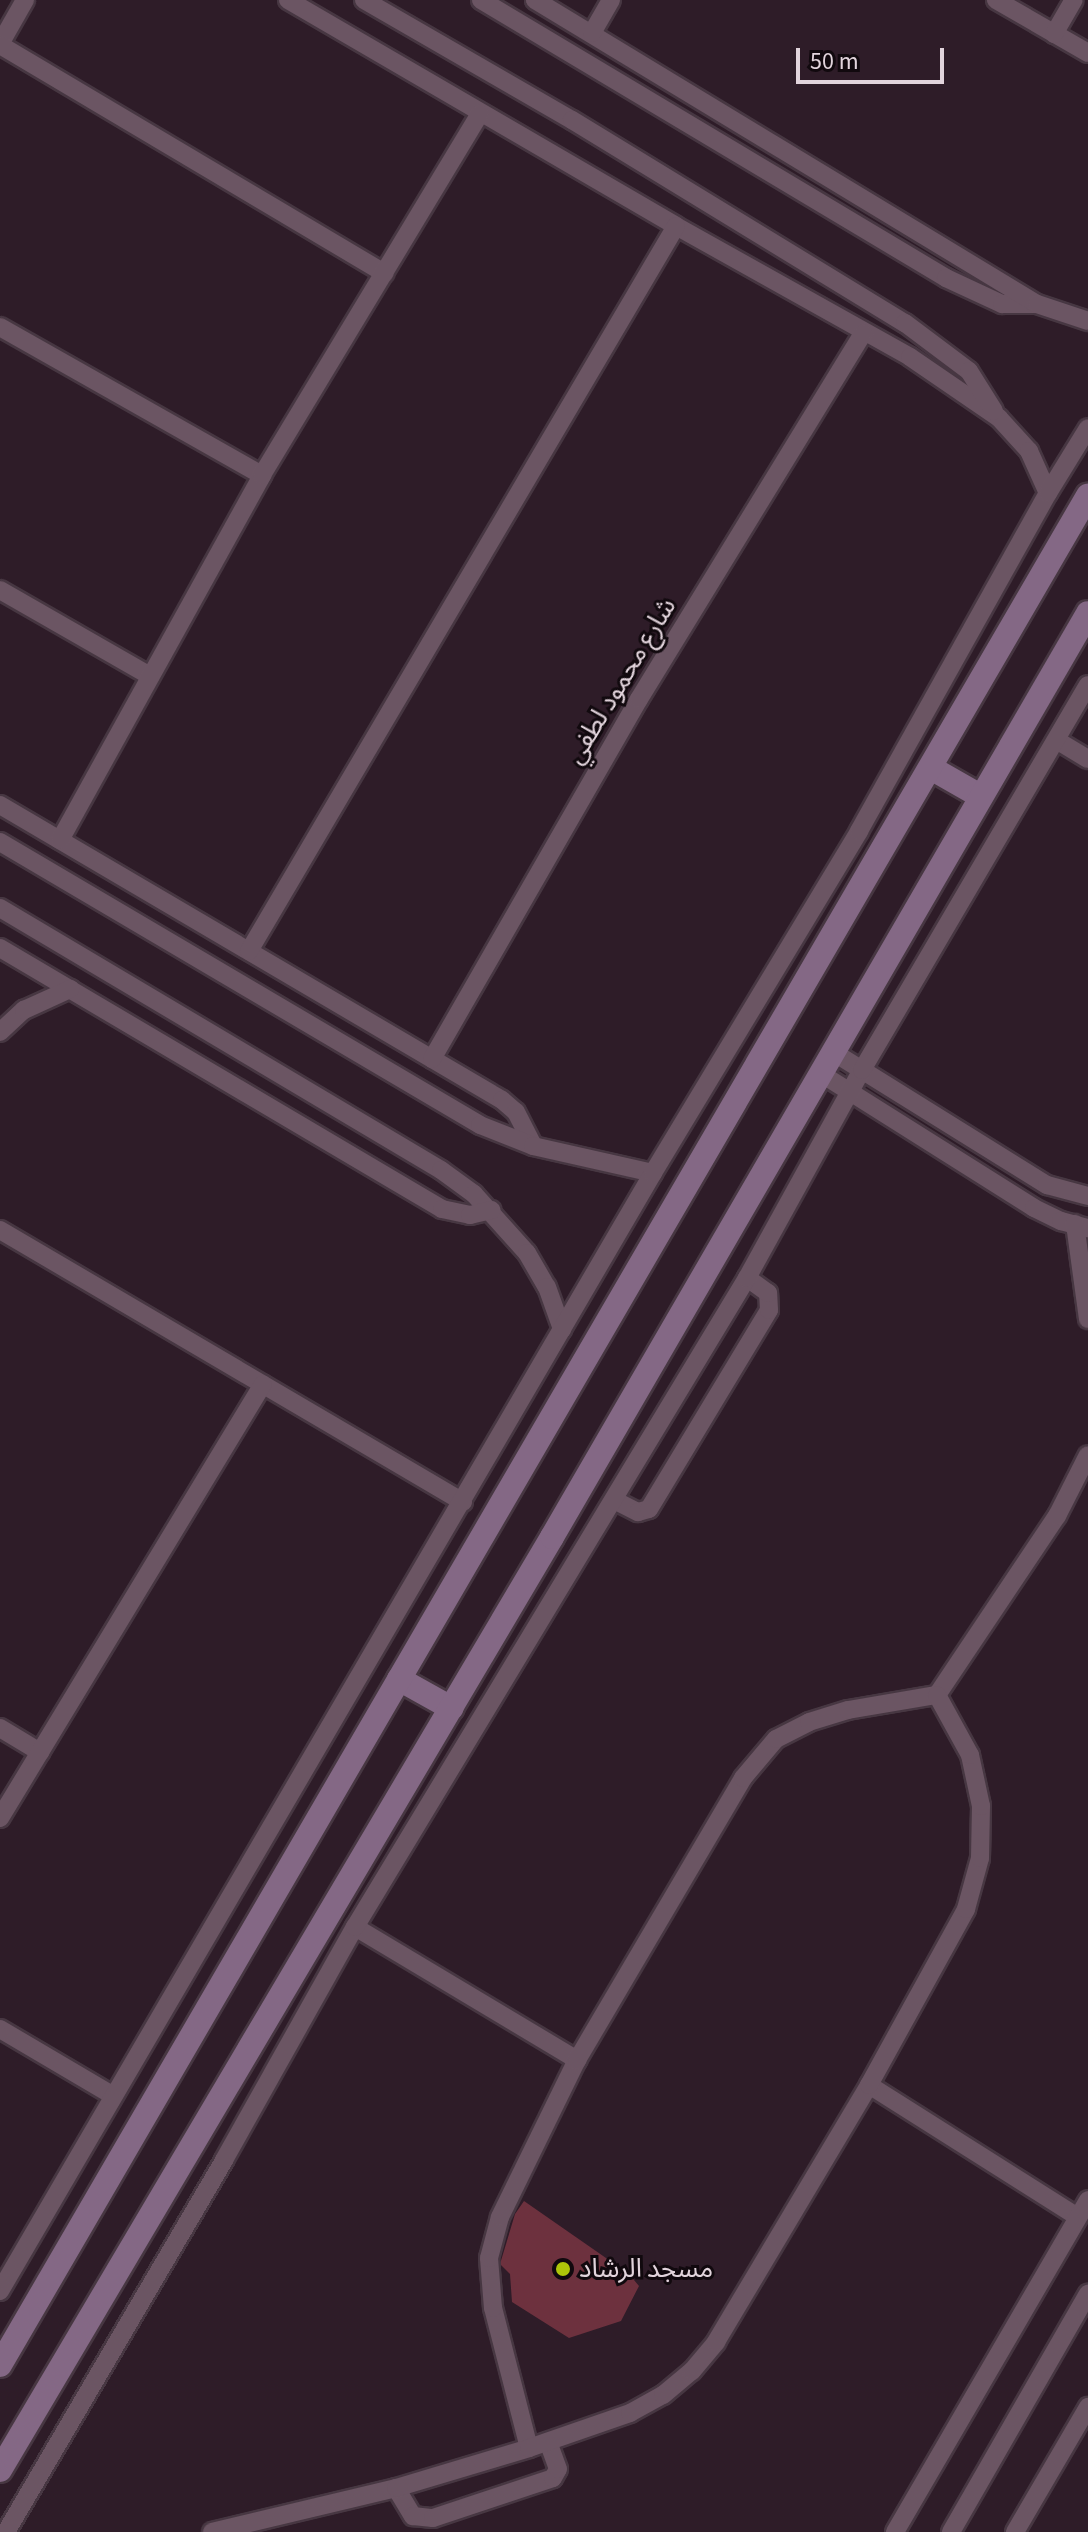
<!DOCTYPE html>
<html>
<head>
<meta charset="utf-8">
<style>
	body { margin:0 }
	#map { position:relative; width:1088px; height:2532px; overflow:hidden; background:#2e1c28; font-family:"Source Sans 3","Noto Sans Arabic",sans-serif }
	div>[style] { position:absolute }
	.building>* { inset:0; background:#6d313e }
	.roads { filter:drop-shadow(2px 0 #473742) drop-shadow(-2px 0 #473742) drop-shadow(0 2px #473742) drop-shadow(0 -2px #473742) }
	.street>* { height:18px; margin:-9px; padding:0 9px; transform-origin:9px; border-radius:9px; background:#6b5563 }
	.secondary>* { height:24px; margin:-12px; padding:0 12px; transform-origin:12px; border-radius:12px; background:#846885 }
	.dots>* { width:22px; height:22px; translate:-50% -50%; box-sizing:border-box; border:4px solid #11090e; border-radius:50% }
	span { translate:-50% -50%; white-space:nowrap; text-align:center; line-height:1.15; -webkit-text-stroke:6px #11090e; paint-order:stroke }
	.street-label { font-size:26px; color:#e2d4dc }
	.poi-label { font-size:26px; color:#e2d4dc }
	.left { translate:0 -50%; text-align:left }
	.scale { position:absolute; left:796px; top:48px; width:148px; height:36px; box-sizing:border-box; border:4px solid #e2d4dc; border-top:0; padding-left:10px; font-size:24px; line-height:28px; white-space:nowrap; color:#e2d4dc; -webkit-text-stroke:6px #11090e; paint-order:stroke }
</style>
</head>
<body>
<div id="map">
	<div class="building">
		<i style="clip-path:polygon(524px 2201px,629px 2274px,639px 2286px,621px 2321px,569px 2338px,512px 2302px,510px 2274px,500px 2264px,515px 2214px)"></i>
	</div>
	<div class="roads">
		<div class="street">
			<i style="left:288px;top:0;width:449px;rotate:30.2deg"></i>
			<i style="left:676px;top:226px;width:268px;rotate:29.2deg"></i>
			<i style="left:910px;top:357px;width:108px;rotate:34.4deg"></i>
			<i style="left:999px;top:418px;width:45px;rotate:47.7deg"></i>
			<i style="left:1029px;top:451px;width:46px;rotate:65.7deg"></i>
			<i style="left:364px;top:0;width:240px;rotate:30deg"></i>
			<i style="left:572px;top:120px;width:390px;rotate:31.4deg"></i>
			<i style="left:905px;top:323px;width:80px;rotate:36.9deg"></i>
			<i style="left:969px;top:371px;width:47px;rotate:58deg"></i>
			<i style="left:481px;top:0;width:542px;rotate:30.87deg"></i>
			<i style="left:946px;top:278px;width:62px;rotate:24.9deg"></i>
			<i style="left:1002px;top:304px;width:32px"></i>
			<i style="left:535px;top:0;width:587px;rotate:31.2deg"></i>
			<i style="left:1037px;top:304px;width:54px;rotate:18.4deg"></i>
			<i style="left:996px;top:0;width:106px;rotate:29.9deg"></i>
			<i style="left:592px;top:33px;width:38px;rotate:-60deg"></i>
			<i style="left:1054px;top:34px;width:39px;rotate:-60deg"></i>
			<i style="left:0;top:44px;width:51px;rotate:-60.4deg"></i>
			<i style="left:0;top:45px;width:447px;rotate:30.7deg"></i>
			<i style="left:0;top:327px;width:301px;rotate:29.5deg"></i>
			<i style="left:0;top:590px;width:173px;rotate:29.8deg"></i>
			<i style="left:1058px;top:741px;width:35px;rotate:31deg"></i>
			<i style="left:0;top:805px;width:582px;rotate:30.44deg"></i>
			<i style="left:502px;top:1100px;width:18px;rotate:41deg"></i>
			<i style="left:516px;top:1112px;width:38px;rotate:63deg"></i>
			<i style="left:60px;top:840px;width:417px;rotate:-61deg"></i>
			<i style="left:262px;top:475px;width:422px;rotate:-58.9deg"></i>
			<i style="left:0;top:842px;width:557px;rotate:30.52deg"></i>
			<i style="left:480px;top:1125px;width:57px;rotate:21.6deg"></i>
			<i style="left:533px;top:1146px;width:123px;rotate:12.7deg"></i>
			<i style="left:0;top:908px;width:513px;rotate:30.71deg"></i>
			<i style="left:441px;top:1170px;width:41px;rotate:36deg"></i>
			<i style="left:474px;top:1194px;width:79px;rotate:48.1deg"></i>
			<i style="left:527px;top:1253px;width:39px;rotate:60deg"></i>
			<i style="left:547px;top:1287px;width:45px;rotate:70.3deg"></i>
			<i style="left:0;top:948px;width:513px;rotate:30.56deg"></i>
			<i style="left:442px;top:1209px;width:29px;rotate:12deg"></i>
			<i style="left:470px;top:1215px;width:22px;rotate:-13deg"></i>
			<i style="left:249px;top:951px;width:841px;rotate:-59.5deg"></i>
			<i style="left:0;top:1032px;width:33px;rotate:-43deg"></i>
			<i style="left:24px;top:1010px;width:51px;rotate:-24.5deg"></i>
			<i style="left:833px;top:1052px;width:252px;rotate:31.9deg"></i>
			<i style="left:1047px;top:1185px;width:42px;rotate:15deg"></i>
			<i style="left:432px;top:1059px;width:415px;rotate:-60.1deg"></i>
			<i style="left:639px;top:699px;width:429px;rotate:-58.5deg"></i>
			<i style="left:820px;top:1073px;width:253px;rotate:32.2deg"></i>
			<i style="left:1034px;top:1208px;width:30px;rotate:26deg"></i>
			<i style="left:1061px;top:1221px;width:28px;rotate:15deg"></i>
			<i style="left:1075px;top:1224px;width:96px;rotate:82.2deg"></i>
			<i style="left:0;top:1230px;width:537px;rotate:30.43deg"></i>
			<i style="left:614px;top:1500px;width:27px;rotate:27deg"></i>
			<i style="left:638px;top:1512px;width:11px;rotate:-15deg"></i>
			<i style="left:649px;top:1509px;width:232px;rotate:-58.9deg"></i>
			<i style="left:769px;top:1310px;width:17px;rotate:-93deg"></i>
			<i style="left:768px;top:1293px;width:26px;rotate:-144deg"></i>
			<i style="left:0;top:1728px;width:47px;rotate:31deg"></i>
			<i style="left:0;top:1818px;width:507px;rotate:-58.78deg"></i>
			<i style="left:355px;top:1927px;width:259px;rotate:30.9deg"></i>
			<i style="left:0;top:2029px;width:130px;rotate:30.5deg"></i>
			<i style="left:869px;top:2085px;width:247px;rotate:32.3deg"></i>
			<i style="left:0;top:2291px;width:1295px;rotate:-59.71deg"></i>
			<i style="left:653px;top:1173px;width:399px;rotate:-58.9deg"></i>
			<i style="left:859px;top:831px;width:387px;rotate:-60.8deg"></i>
			<i style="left:1048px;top:493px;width:76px;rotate:-58.4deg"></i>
			<i style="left:529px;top:2448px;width:145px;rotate:-104.4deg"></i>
			<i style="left:493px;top:2308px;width:50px;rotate:-94.6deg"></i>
			<i style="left:489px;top:2258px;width:42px;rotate:-75deg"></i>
			<i style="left:500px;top:2217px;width:175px;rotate:-63.9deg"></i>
			<i style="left:577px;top:2060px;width:327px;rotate:-59.5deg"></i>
			<i style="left:743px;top:1778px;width:51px;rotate:-49.8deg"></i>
			<i style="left:776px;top:1739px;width:37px;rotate:-27deg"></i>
			<i style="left:809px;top:1722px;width:41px;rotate:-17.1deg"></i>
			<i style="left:848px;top:1710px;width:90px;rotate:-9.6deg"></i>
			<i style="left:937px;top:1695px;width:216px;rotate:-56.2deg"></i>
			<i style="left:1057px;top:1516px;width:68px;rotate:-63.1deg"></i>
			<i style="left:396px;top:2488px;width:33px;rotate:59deg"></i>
			<i style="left:413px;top:2516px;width:20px;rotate:6deg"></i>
			<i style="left:433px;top:2518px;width:126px;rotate:-18.4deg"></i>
			<i style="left:553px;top:2478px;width:10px;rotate:-61deg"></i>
			<i style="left:558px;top:2469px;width:29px;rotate:-110deg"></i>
			<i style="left:6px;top:2532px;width:431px;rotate:-59.6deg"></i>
			<i style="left:224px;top:2160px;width:267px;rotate:-60.7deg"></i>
			<i style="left:355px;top:1927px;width:758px;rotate:-58.87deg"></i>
			<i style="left:747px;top:1278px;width:238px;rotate:-61.1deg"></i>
			<i style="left:862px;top:1070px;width:446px;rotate:-59.6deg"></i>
			<i style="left:212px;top:2532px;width:189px;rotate:-13.4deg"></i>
			<i style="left:396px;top:2488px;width:139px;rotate:-16.7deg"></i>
			<i style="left:529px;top:2448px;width:107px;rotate:-19.1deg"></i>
			<i style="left:630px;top:2413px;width:38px;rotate:-29deg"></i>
			<i style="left:663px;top:2395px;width:38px;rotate:-40deg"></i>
			<i style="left:692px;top:2371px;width:38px;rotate:-50deg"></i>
			<i style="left:716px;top:2342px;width:299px;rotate:-59.2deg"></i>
			<i style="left:869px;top:2085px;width:201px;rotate:-61.1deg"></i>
			<i style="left:966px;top:1909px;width:53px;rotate:-74.6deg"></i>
			<i style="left:980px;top:1858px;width:52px;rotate:-88.9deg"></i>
			<i style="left:981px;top:1806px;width:52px;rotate:-102.2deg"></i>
			<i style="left:970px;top:1755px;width:68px;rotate:-118.8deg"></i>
			<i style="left:895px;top:2532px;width:384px;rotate:-59.8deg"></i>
			<i style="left:951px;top:2532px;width:275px;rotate:-60.1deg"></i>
			<i style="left:1015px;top:2532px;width:145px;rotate:-59.7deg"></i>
		</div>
		<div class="secondary">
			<i style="left:931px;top:768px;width:56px;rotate:29.7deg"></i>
			<i style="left:399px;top:1679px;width:60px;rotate:29.1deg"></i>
			<i style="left:0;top:2365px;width:2163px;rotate:-59.8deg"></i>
			<i style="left:0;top:2470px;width:1084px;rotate:-59.39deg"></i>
			<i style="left:552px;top:1537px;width:1068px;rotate:-59.88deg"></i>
		</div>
	</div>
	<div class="dots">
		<i style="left:563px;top:2269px;background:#aec509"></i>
	</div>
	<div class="street-label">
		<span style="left:621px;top:681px;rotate:-59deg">شارع محمود لطفي</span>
	</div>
	<div class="poi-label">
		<span class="left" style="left:579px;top:2269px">مسجد الرشاد</span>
	</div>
	<div class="scale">50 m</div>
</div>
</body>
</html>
